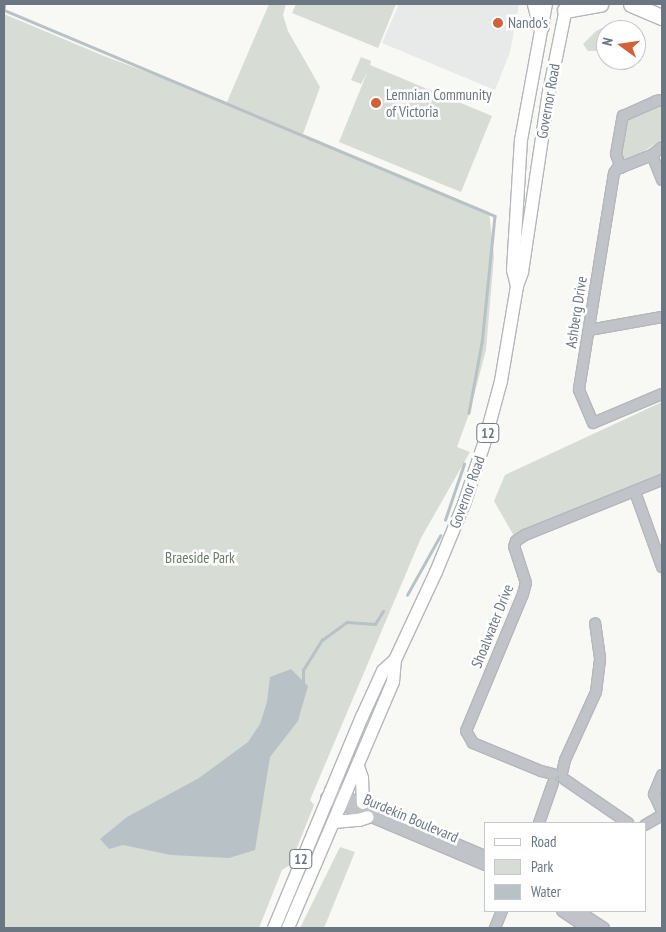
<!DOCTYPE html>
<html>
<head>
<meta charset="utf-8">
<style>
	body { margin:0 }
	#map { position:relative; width:666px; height:932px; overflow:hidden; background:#f8f8f5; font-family:"PT Sans Narrow",sans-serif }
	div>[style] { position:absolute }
	.built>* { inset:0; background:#e8e9e9 }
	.green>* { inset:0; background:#d7dcd5 }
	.water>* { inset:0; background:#b8c2c6 }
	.stream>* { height:2.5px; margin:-1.25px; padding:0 1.25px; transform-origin:1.25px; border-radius:1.25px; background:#b8c2c6 }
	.roads { filter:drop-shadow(1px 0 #b4b7bb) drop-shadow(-1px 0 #b4b7bb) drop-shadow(0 1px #b4b7bb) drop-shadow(0 -1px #b4b7bb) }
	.minor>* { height:10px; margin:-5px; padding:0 5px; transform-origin:5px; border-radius:5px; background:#c0c3c7 }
	.major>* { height:12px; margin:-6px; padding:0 6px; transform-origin:6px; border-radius:6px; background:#fff }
	.highway>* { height:15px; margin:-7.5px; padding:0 7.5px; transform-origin:7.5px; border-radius:7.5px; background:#fff }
	.dots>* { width:14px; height:14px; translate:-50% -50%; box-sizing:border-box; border:2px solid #fff; border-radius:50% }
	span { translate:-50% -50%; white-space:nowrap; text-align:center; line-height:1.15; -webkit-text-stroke:5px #fff; paint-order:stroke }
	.shield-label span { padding:1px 4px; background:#fff; border:1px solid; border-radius:4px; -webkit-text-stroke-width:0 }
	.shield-label { font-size:14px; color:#6a7783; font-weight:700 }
	.poi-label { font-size:15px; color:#6a7783 }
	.left { translate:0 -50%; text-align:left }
	.street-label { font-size:15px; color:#6a7783 }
	.park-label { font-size:15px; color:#6b7b68 }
	.frame { position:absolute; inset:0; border:5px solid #6a7783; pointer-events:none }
	.legend { position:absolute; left:484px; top:822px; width:162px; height:90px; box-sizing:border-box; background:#fff; border:1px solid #c3c9cd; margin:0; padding:6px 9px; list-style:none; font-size:15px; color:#6a7783 }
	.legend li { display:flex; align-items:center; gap:10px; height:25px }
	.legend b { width:25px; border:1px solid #c3c9cd }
	.north { position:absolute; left:596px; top:20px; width:50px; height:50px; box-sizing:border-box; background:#fff; border:1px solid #c3c9cd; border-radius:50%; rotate:284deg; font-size:14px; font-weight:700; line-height:20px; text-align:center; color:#6a7783 }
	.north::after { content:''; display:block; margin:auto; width:18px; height:22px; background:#d2613b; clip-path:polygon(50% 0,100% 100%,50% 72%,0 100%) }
</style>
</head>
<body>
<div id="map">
	<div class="built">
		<i style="clip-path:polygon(399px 4px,519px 4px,510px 52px,495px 90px,382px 43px)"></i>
	</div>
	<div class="green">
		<i style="clip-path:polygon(269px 4px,286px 4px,283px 15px,288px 31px,320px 87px,303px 134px,489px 212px,494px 256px,486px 350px,469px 414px,457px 447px,470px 452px,421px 538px,310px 800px,314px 805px,290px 865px,282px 870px,259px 928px,4px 928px,4px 14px,104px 56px,227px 102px)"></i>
		<i style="clip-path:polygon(296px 4px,396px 4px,378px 48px,292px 13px)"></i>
		<i style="clip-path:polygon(606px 26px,632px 27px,635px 30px,606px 30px,606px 51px,588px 51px,583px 44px,596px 31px)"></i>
		<i style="clip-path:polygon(361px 57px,371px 61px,370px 65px,492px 116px,461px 192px,339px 142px,367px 73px,361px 84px,351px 80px)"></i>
		<i style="clip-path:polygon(656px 104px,662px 105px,662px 139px,643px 152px,623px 162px,621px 153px,624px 121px,657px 106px)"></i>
		<i style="clip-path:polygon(662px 402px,662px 476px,514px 536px,494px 501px,505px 475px)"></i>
		<i style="clip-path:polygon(340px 847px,355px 852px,324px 928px,300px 928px)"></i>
	</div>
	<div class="water">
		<i style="clip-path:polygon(291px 669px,308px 686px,298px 721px,270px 757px,255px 850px,229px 858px,171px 855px,123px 845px,109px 849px,100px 839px,127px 817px,199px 778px,248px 742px,260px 724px,267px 702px,270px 677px)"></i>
	</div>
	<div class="stream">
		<i style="left:5px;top:4px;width:6px;rotate:99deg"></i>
		<i style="left:4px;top:10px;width:532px;rotate:22.76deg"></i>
		<i style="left:495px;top:216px;width:128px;rotate:95.8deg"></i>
		<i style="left:482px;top:343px;width:71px;rotate:100.5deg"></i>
		<i style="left:445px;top:520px;width:59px;rotate:-71.3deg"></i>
		<i style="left:407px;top:595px;width:68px;rotate:-60.8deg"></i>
		<i style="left:303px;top:684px;width:14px;rotate:-90deg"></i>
		<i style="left:303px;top:670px;width:36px;rotate:-58deg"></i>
		<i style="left:322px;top:640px;width:31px;rotate:-36deg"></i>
		<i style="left:347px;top:622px;width:28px;rotate:4deg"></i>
		<i style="left:375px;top:624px;width:15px;rotate:-58deg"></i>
	</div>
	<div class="roads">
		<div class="minor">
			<i style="left:662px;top:147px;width:13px;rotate:141deg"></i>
			<i style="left:652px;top:155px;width:38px;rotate:158deg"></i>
			<i style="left:617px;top:169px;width:5px;rotate:127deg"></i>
			<i style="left:614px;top:173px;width:220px;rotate:99.2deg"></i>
			<i style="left:579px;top:390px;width:36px;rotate:67deg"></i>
			<i style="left:593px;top:423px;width:75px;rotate:-22.8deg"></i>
			<i style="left:652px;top:155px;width:27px;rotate:68deg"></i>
			<i style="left:621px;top:168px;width:15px;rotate:-110deg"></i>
			<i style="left:616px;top:154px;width:39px;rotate:-80deg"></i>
			<i style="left:623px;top:116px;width:36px;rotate:-24deg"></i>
			<i style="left:656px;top:101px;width:6px;rotate:-9deg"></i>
			<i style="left:589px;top:330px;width:74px;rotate:-10.1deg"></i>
			<i style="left:635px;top:492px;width:80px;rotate:70.2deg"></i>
			<i style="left:562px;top:773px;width:13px;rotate:-77deg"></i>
			<i style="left:565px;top:760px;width:75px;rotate:-65.5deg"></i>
			<i style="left:596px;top:692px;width:34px;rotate:-83deg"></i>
			<i style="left:600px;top:658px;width:35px;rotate:-98deg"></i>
			<i style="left:553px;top:774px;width:12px;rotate:-166deg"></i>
			<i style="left:541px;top:771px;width:74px;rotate:-157.6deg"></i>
			<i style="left:473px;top:743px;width:14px;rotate:-120deg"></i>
			<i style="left:466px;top:731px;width:148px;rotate:-67.4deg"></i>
			<i style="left:523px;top:594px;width:11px;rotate:-75deg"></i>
			<i style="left:526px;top:583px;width:38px;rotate:-108deg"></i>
			<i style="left:514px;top:547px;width:6px;rotate:-72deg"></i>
			<i style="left:516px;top:541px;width:11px;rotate:-34deg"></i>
			<i style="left:525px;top:535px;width:148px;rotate:-21.9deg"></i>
			<i style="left:662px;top:775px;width:21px;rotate:113deg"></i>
			<i style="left:654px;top:794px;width:19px;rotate:65deg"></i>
			<i style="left:564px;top:779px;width:78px;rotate:34.5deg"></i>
			<i style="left:330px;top:790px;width:168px;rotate:23.1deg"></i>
			<i style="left:326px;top:798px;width:173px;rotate:22.8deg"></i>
			<i style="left:539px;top:823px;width:42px;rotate:-70.7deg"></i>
			<i style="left:645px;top:825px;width:20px;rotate:-30deg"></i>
			<i style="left:562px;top:911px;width:30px;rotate:34deg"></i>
			<i style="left:578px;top:911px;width:31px;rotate:33deg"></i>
			<i style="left:495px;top:928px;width:18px;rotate:-68deg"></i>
		</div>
		<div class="major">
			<i style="left:517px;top:286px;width:16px;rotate:-104deg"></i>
			<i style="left:513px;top:270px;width:130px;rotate:-86.5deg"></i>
			<i style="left:521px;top:140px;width:138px;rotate:-79.6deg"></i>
			<i style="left:358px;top:766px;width:13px;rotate:72deg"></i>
			<i style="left:362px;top:778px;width:25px;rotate:88deg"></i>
			<i style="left:334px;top:822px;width:25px;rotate:-5deg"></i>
			<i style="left:359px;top:820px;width:9px;rotate:-18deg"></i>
			<i style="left:274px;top:928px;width:229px;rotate:-67.4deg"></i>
			<i style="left:362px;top:717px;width:51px;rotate:-65.5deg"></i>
			<i style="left:383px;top:671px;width:16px;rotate:-43deg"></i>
			<i style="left:395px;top:660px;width:97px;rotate:-65deg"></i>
			<i style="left:436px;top:572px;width:74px;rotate:-67.6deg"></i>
			<i style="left:464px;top:504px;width:63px;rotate:-71.6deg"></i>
			<i style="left:484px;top:444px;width:65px;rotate:-74.9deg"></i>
			<i style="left:501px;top:381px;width:96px;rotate:-80.4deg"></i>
			<i style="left:517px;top:286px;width:15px;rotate:-70deg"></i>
			<i style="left:522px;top:272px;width:177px;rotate:-81.5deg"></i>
			<i style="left:548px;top:97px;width:95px;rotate:-78.5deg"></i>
			<i style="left:288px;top:928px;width:267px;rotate:-66.9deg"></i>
			<i style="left:393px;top:682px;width:22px;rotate:-85deg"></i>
		</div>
		<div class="highway">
			<i style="left:535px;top:4px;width:23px;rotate:75deg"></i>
			<i style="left:631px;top:4px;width:34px;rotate:23deg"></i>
			<i style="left:565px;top:10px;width:36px;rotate:-10deg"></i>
		</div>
	</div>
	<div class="dots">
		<i style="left:498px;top:23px;background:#d2613b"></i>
		<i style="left:376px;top:103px;background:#d2613b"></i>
	</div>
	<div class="shield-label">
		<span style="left:488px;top:433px">12</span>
		<span style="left:301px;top:859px">12</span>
	</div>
	<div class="poi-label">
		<span class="left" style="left:508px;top:23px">Nando's</span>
		<span class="left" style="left:386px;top:103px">Lemnian Community<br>of Victoria</span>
	</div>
	<div class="street-label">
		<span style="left:548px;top:101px;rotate:-80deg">Governor Road</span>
		<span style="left:576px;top:312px;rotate:-81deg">Ashberg Drive</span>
		<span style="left:467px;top:492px;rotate:-70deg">Governor Road</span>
		<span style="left:492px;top:626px;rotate:-68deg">Shoalwater Drive</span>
		<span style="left:411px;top:818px;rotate:23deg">Burdekin Boulevard</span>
	</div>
	<div class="park-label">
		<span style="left:200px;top:558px">Braeside Park</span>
	</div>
	<div class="frame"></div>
	<ul class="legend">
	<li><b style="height:6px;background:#fff"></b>Road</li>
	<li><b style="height:14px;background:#d7dcd5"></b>Park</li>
	<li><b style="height:14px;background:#b8c2c6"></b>Water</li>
	</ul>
	<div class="north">N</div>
</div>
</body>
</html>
